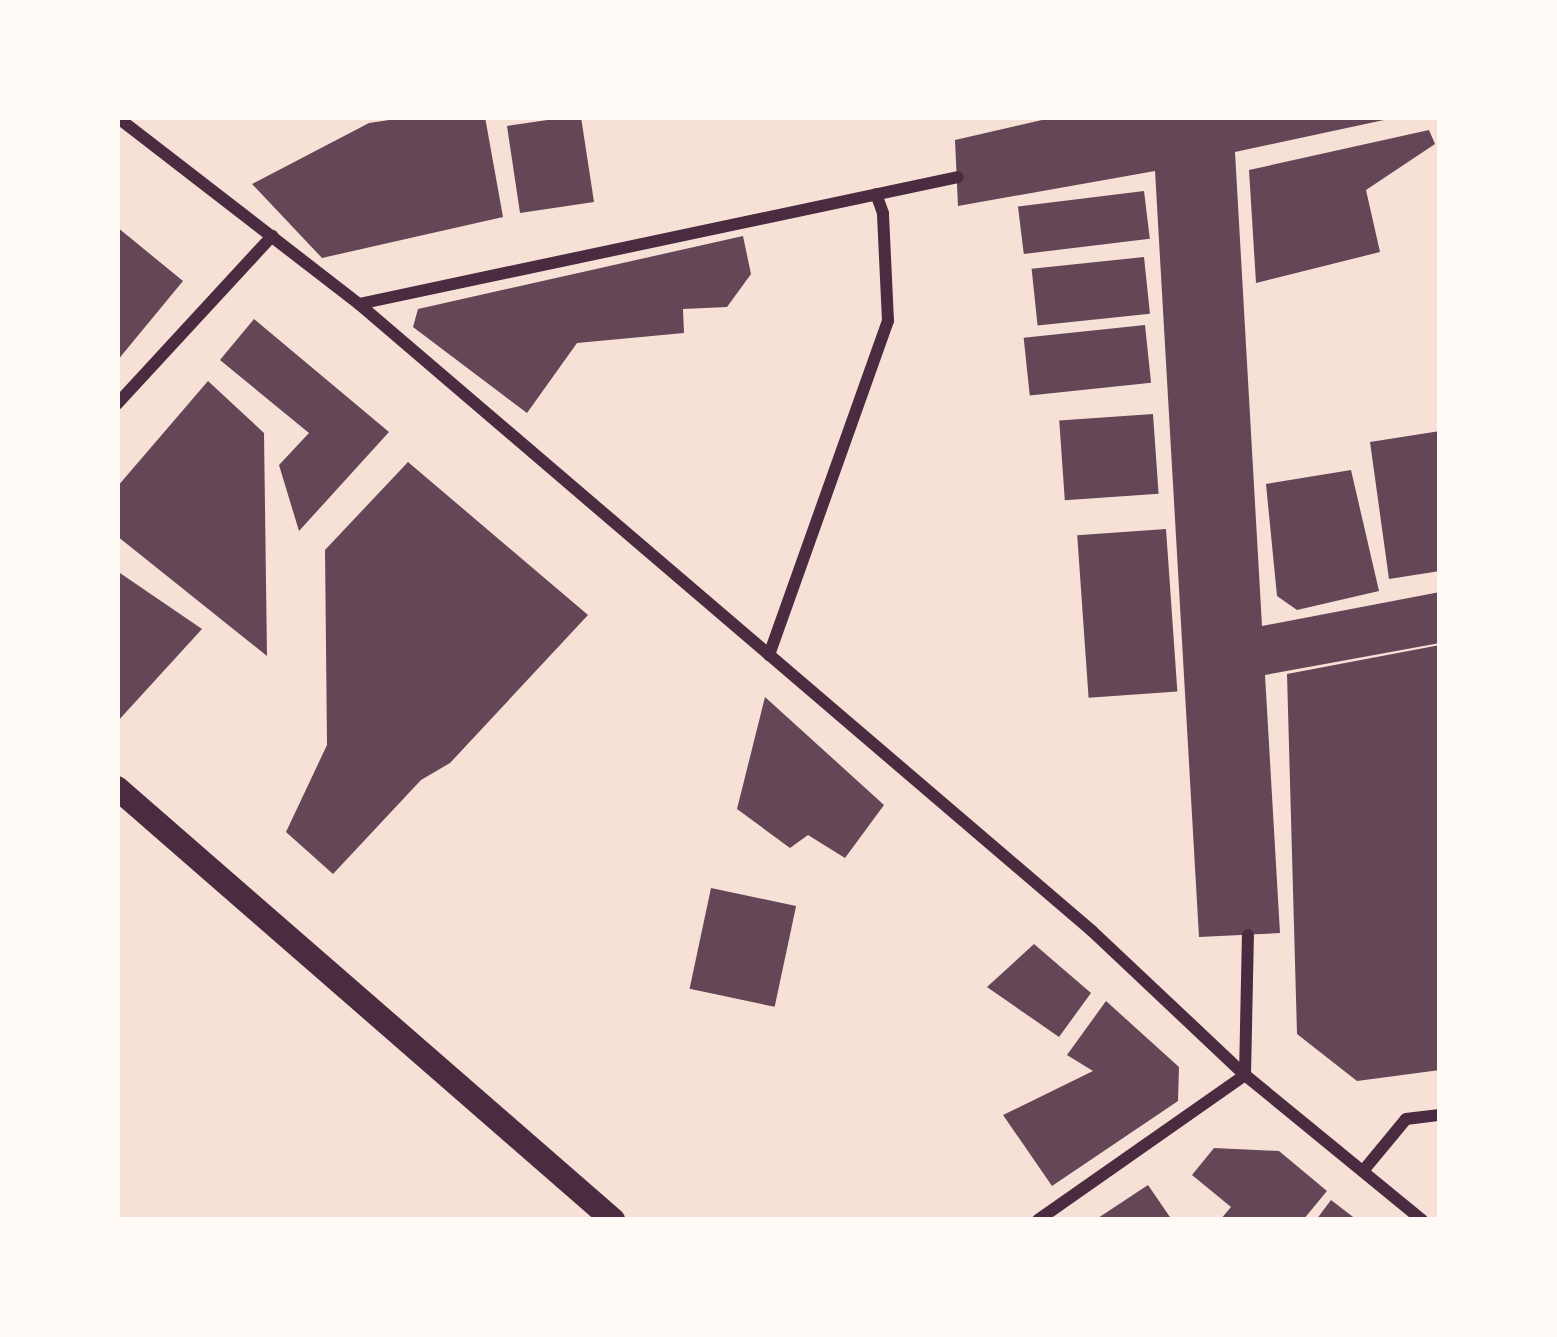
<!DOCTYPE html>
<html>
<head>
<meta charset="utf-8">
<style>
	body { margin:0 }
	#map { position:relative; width:1557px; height:1337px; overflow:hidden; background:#f7e1d7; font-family:"Fira Sans",sans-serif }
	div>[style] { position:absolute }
	.building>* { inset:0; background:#644757; transform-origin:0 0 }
	.minor>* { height:12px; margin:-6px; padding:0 6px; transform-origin:6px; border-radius:6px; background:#4a2c40 }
	.secondary>* { height:24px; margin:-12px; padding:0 12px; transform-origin:12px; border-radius:12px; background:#4a2c40 }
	span { translate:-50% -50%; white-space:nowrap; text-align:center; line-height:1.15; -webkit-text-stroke:9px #fffaf5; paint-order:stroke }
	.frame { position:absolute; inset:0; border:120px solid #fffaf5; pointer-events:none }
</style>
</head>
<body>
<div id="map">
	<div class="building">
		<i style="clip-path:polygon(409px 117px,485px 117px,503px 217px,322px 258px,252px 184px,369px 123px)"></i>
		<i style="clip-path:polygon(568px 117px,581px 117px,594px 202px,520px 213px,507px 126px)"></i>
		<i style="clip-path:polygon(1055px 117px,1398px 117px,1235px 152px,1262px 626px,1440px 592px,1440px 643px,1265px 675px,1280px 933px,1199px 937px,1155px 171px,958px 206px,955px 140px)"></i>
		<i style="clip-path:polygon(1429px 130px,1435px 144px,1366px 190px,1380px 252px,1256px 283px,1249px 170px)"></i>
		<i style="left:1144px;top:191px;width:48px;height:127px;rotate:83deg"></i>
		<i style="clip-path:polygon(117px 227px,183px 281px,117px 361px)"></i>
		<i style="clip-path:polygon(743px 236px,751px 274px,727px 307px,683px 309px,684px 333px,577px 343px,527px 413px,413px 327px,418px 309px)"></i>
		<i style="left:1144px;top:257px;width:57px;height:113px;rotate:84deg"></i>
		<i style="clip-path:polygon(254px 319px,389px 432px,299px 531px,279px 465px,309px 433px,220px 360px)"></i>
		<i style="left:1145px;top:325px;width:58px;height:122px;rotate:84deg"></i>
		<i style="clip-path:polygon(208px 381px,264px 433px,267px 656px,117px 536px,117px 487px)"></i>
		<i style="left:1153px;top:414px;width:80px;height:94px;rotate:86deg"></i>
		<i style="clip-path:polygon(1440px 431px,1440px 571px,1389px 579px,1370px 442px)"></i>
		<i style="clip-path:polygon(408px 462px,588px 615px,450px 763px,421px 780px,333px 874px,286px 832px,327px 745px,325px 550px)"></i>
		<i style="clip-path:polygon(1351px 470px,1379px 591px,1297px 610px,1277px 596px,1266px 484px)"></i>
		<i style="left:1166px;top:529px;width:163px;height:89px;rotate:86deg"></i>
		<i style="clip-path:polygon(117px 571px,202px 629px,117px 722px)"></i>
		<i style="clip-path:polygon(1440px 645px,1440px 1070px,1357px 1081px,1297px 1034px,1287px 674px)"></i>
		<i style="clip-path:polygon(765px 697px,884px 805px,845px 858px,808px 835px,790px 848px,737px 809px)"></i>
		<i style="left:711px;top:888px;width:87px;height:103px;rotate:12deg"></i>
		<i style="clip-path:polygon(1034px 944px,1091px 993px,1059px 1037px,987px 987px)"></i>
		<i style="clip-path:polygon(1106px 1001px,1179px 1067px,1178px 1101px,1052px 1186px,1003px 1115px,1093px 1071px,1067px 1055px)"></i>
		<i style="clip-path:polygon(1214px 1148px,1279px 1151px,1327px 1191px,1303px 1220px,1220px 1220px,1231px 1207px,1192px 1175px)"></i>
		<i style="clip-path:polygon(1148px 1185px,1172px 1220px,1095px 1220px)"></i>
		<i style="clip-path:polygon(1331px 1200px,1357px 1220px,1316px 1220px)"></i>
	</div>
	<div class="minor">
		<i style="left:117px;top:117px;width:306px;rotate:37.7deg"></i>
		<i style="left:359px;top:304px;width:965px;rotate:40.54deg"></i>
		<i style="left:1092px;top:931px;width:210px;rotate:43.3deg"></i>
		<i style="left:1245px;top:1075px;width:229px;rotate:39.3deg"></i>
		<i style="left:359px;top:304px;width:612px;rotate:-11.97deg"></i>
		<i style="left:117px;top:404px;width:229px;rotate:-47.3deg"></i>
		<i style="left:769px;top:655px;width:355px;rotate:-70.4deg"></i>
		<i style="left:888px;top:321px;width:108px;rotate:-92.7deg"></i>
		<i style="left:883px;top:213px;width:20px;rotate:-110deg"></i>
		<i style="left:1363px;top:1171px;width:67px;rotate:-50.4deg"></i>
		<i style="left:1406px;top:1119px;width:34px;rotate:-7deg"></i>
		<i style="left:1038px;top:1220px;width:253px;rotate:-35deg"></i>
		<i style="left:1245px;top:1075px;width:140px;rotate:-88.8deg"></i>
	</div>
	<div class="secondary">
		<i style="left:117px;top:788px;width:658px;rotate:41.05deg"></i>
	</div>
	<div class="frame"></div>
</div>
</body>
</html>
